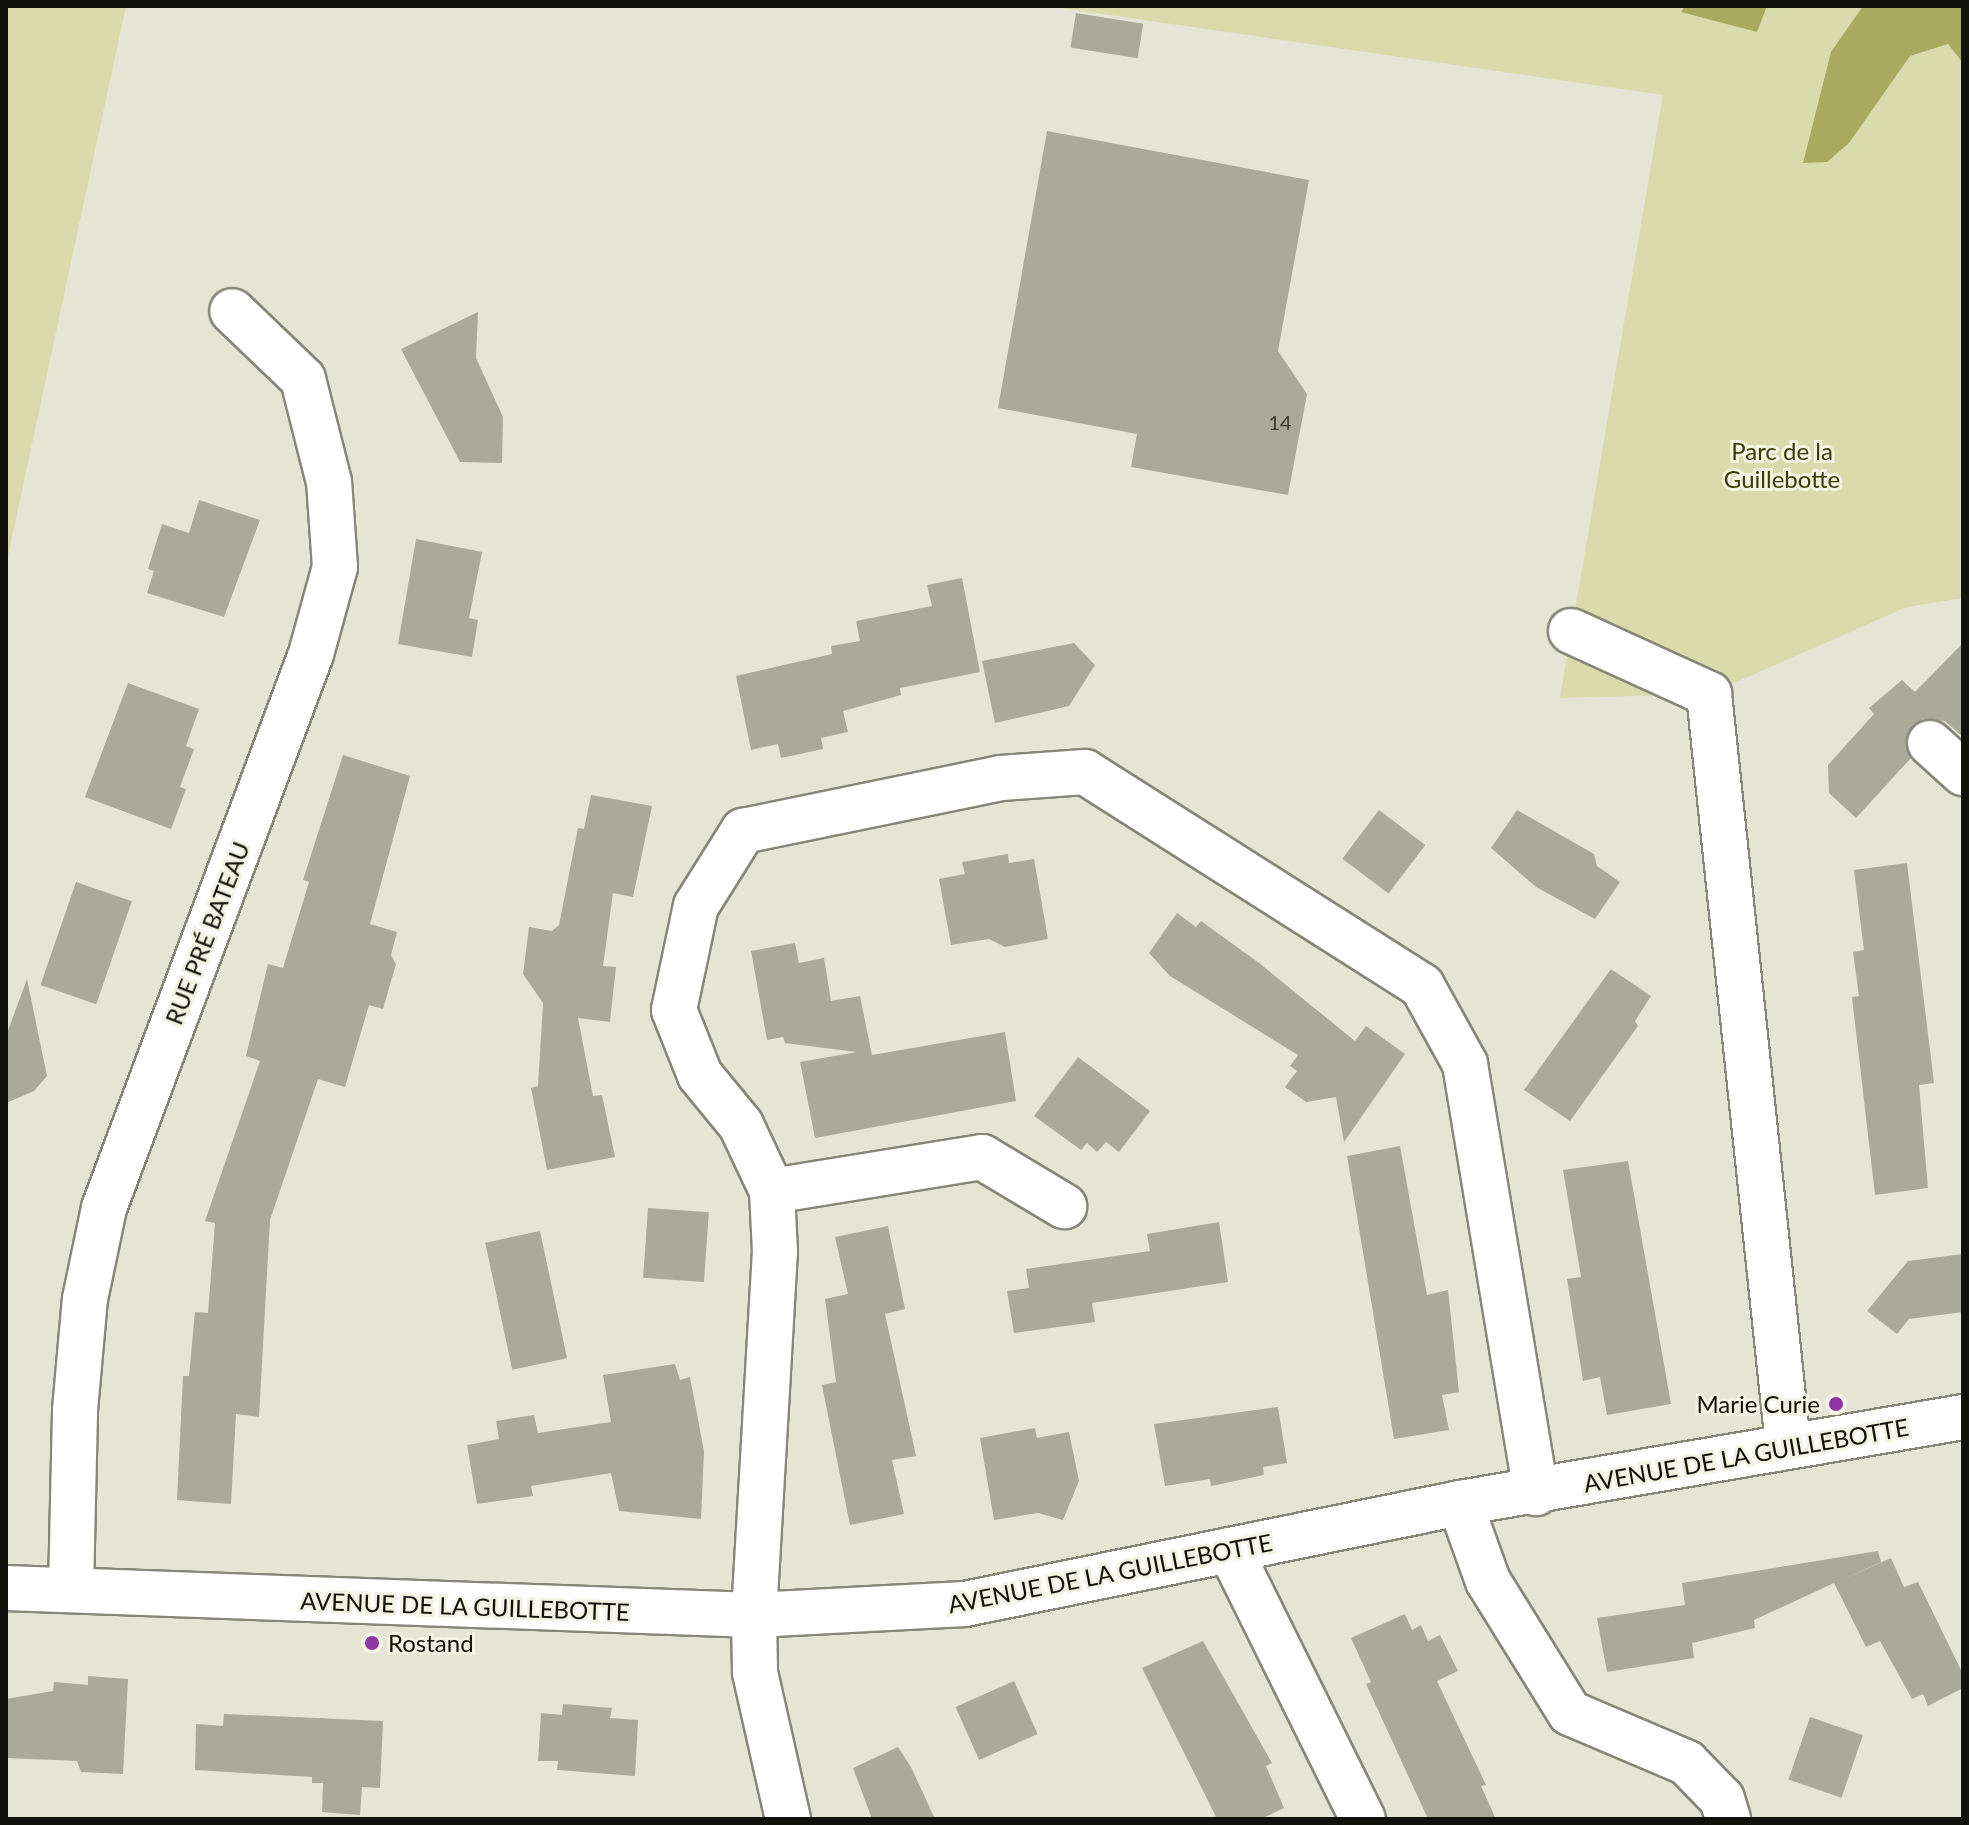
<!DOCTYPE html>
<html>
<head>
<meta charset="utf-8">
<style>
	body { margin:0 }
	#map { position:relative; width:1969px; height:1825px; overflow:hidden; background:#e5e5d5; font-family:Lato,sans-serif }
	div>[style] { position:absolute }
	.green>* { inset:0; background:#d9dbad }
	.forest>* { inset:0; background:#a9aa5f }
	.building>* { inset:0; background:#aaaa9b; transform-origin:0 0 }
	.roads { filter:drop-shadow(2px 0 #868778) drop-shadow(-2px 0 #868778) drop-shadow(0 2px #868778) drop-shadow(0 -2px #868778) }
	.minor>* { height:44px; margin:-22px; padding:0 22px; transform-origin:22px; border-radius:22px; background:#fff }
	.dots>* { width:22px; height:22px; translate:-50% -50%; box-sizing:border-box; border:4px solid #f2f3e2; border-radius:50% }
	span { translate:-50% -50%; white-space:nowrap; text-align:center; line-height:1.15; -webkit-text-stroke:6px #f2f3e2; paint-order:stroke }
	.number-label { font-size:20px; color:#37372f }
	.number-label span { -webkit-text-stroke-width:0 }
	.park-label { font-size:24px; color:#3c3c00 }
	.street-label { font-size:24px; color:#11110b }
	.poi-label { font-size:24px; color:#11110b }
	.right { translate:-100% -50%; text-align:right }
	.left { translate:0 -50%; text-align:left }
	.frame { position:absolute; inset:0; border:8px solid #11110b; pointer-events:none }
</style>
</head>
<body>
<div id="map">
	<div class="green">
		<i style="clip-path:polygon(6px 6px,126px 6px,6px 565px)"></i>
		<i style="clip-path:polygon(1047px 6px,1963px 6px,1963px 598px,1907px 607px,1709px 694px,1560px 698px,1663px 95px)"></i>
	</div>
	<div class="forest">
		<i style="clip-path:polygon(1685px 6px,1767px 6px,1757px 32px,1681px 12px)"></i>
		<i style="clip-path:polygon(1863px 6px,1963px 6px,1963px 63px,1948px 44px,1910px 56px,1849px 143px,1827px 162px,1803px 163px,1831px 52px)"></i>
	</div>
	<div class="building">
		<i style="left:1076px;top:13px;width:68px;height:35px;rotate:9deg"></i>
		<i style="clip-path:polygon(1047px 131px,1309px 180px,1278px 351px,1307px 394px,1288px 495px,1131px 467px,1137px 434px,998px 408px)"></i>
		<i style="clip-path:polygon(478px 312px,476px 358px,503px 417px,502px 463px,460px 462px,401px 349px)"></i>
		<i style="clip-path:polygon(199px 500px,260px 520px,224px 617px,147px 593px,154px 571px,148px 569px,162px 524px,189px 533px)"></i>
		<i style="clip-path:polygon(416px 539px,482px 552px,469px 618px,478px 620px,472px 657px,398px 644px)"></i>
		<i style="clip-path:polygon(962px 578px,980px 672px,900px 688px,901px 695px,843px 711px,848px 732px,821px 738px,823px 749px,781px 758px,778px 744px,751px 750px,736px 676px,832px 654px,831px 646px,860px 641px,856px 621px,932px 606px,927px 585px)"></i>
		<i style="clip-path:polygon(1074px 643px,1095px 665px,1069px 706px,995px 723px,982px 661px)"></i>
		<i style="clip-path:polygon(1963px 643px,1963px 737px,1945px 721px,1923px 719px,1912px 726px,1906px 738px,1911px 758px,1856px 818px,1829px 793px,1828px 765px,1874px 714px,1869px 708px,1902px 680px,1915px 692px)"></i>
		<i style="clip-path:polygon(128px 683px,199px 709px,186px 746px,194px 749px,180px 787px,186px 789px,171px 829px,85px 797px)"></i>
		<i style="clip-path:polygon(343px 755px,410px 776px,370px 924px,397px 932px,391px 955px,396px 964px,383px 1009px,369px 1005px,345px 1087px,318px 1079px,270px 1220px,259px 1417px,236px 1414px,231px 1504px,177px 1500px,183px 1376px,189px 1376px,195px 1312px,208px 1313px,215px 1223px,205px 1221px,260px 1061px,246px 1056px,268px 964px,283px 968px,309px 882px,303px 880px)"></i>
		<i style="clip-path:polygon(591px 795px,652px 806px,633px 897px,613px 893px,603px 966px,616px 967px,610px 1022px,578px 1018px,593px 1096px,602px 1095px,615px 1157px,547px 1170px,531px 1088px,538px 1086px,543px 1003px,523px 974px,529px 927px,552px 931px,559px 925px,578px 828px,584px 829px)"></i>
		<i style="left:1379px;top:810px;width:58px;height:61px;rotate:37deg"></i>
		<i style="clip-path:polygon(1517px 810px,1594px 854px,1597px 866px,1620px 882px,1595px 919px,1536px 887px,1491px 848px)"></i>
		<i style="clip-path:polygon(1008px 854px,1009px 863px,1034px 859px,1048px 939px,1005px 947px,989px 939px,951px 945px,939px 879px,965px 874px,962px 862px)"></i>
		<i style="clip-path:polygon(1907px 863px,1934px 1083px,1919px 1085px,1928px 1188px,1875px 1195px,1852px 997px,1859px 996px,1853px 952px,1864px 950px,1854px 870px)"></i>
		<i style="left:76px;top:882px;width:59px;height:109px;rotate:19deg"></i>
		<i style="clip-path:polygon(1177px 913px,1196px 927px,1201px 921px,1259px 963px,1355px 1041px,1366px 1026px,1405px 1054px,1344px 1142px,1336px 1097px,1306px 1102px,1285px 1087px,1297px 1071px,1290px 1066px,1298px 1055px,1170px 976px,1149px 953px)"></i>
		<i style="clip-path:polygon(795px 943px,799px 963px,824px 958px,831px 1001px,860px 996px,872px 1055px,1005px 1032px,1016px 1101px,815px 1138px,800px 1062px,857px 1052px,785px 1043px,783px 1037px,767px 1040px,751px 951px)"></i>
		<i style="clip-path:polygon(1611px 969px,1651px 996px,1635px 1021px,1638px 1026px,1570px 1121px,1524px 1090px)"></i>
		<i style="clip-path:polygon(27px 979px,47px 1076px,34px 1091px,6px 1103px,6px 1036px)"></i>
		<i style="clip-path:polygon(1078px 1057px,1150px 1111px,1119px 1152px,1106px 1142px,1097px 1152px,1087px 1143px,1081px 1150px,1034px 1116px)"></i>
		<i style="clip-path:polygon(1400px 1146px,1427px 1295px,1448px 1290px,1459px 1392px,1442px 1395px,1449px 1430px,1394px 1439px,1347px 1156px)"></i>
		<i style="clip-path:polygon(1628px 1161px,1671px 1404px,1607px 1415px,1600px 1377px,1583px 1381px,1567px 1279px,1581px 1277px,1563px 1170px)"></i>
		<i style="left:648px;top:1208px;width:61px;height:70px;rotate:4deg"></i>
		<i style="clip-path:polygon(1219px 1222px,1228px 1282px,1092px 1303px,1095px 1322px,1014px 1333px,1007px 1291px,1029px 1288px,1026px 1269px,1150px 1251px,1147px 1234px)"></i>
		<i style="clip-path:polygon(888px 1226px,905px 1309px,885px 1314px,916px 1456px,892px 1460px,904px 1514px,850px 1525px,822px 1385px,836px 1382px,825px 1299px,848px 1294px,835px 1237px)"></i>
		<i style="left:540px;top:1231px;width:130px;height:56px;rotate:78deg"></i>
		<i style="clip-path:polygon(1963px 1254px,1963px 1312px,1909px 1319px,1897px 1334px,1867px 1311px,1908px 1261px)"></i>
		<i style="clip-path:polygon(675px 1364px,680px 1380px,690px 1377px,704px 1451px,701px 1519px,619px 1511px,611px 1473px,531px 1486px,533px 1496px,477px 1504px,467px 1445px,499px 1439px,496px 1421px,534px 1415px,538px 1433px,611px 1422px,603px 1375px)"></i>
		<i style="clip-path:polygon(1278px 1407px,1287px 1463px,1263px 1467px,1264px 1475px,1211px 1486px,1210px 1479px,1165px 1486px,1154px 1424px)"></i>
		<i style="clip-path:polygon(1035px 1428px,1037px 1438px,1069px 1432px,1079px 1481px,1063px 1520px,1038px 1513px,994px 1520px,980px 1438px)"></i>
		<i style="clip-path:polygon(1878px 1551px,1881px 1562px,1839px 1581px,1891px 1558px,1904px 1587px,1918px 1582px,1963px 1674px,1963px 1688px,1928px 1706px,1923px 1694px,1912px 1699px,1880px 1641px,1866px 1647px,1834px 1583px,1754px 1620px,1755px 1628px,1692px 1643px,1694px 1658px,1607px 1672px,1597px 1618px,1685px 1605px,1682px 1583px)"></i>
		<i style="clip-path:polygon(1405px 1614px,1412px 1630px,1421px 1625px,1428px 1641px,1440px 1635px,1458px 1671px,1437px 1681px,1486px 1785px,1481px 1786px,1496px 1819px,1428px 1819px,1366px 1684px,1371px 1682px,1351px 1638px)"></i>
		<i style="clip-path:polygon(1203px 1641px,1272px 1763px,1266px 1766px,1284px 1808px,1261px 1819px,1217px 1819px,1142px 1668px)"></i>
		<i style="clip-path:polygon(88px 1676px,128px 1679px,123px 1774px,81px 1772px,77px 1761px,6px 1758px,6px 1699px,53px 1691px,54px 1682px,88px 1685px)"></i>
		<i style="left:1014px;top:1681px;width:58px;height:64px;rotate:66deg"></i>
		<i style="clip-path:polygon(563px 1704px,612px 1708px,610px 1718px,638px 1720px,635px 1776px,557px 1770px,558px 1761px,538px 1761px,541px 1713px,562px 1715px)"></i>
		<i style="clip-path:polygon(224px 1714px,383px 1721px,380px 1788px,362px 1787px,360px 1815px,322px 1812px,323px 1783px,312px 1783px,312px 1777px,195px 1770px,196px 1724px,223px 1726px)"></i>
		<i style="left:1810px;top:1717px;width:56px;height:66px;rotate:19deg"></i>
		<i style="clip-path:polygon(898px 1747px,911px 1767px,935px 1819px,872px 1819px,853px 1768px)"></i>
	</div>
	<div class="roads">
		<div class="minor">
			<i style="left:1571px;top:631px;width:152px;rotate:24.5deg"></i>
			<i style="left:1709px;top:694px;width:755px;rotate:83.99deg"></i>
			<i style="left:1930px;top:743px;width:45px;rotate:42.3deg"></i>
			<i style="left:772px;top:1191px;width:213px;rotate:-9.2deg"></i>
			<i style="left:982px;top:1157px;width:96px;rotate:30.9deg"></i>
			<i style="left:1460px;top:1503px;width:83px;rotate:70.3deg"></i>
			<i style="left:1488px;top:1581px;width:155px;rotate:58.2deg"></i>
			<i style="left:1570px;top:1713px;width:127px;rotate:23.1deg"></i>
			<i style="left:1687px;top:1763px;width:50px;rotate:45.8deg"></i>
			<i style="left:1722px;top:1799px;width:21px;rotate:73deg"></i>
			<i style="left:1230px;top:1550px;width:300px;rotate:63.7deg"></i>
			<i style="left:6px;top:1588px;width:748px;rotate:2.07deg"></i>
			<i style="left:754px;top:1615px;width:211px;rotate:-3deg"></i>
			<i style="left:965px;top:1604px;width:505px;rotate:-11.53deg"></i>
			<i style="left:1460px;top:1503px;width:510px;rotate:-9.7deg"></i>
			<i style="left:71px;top:1589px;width:179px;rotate:-88.7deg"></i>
			<i style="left:75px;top:1410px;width:111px;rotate:-84.9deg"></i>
			<i style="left:85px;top:1299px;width:93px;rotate:-78.2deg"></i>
			<i style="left:104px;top:1208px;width:591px;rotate:-69.51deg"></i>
			<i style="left:311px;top:654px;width:90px;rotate:-74.6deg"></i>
			<i style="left:335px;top:567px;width:85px;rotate:-94deg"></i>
			<i style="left:329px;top:482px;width:106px;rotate:-104.2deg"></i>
			<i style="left:303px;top:379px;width:98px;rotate:-136.2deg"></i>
			<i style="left:788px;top:1819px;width:151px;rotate:-102.7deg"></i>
			<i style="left:755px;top:1672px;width:57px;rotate:-91deg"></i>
			<i style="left:754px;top:1615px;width:364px;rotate:-86.7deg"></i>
			<i style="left:775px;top:1252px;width:61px;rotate:-92.8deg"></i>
			<i style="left:772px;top:1191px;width:73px;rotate:-115.2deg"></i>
			<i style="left:741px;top:1125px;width:65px;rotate:-129.4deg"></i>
			<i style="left:700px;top:1075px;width:70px;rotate:-111.8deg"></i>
			<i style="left:674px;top:1010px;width:106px;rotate:-78.1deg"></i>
			<i style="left:696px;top:906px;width:89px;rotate:-57.9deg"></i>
			<i style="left:743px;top:831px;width:263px;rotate:-11.6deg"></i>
			<i style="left:1001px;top:778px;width:84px;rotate:-4.1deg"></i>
			<i style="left:1085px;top:772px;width:399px;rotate:32.4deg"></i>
			<i style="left:1422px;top:986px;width:89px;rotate:61.1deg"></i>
			<i style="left:1465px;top:1064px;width:435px;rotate:80.6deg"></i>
		</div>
	</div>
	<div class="dots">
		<i style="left:1836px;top:1404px;background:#8e37a4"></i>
		<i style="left:372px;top:1643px;background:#8e37a4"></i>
	</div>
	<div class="number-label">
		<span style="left:1280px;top:422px">14</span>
	</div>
	<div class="park-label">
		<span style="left:1782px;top:465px">Parc de la<br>Guillebotte</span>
	</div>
	<div class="street-label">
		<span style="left:207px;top:933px;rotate:-69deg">RUE PRÉ BATEAU</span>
		<span style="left:1746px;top:1455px;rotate:-10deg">AVENUE DE LA GUILLEBOTTE</span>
		<span style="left:1110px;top:1573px;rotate:-11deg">AVENUE DE LA GUILLEBOTTE</span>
		<span style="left:465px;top:1606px;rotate:2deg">AVENUE DE LA GUILLEBOTTE</span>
	</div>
	<div class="poi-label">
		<span class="right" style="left:1820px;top:1404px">Marie Curie</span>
		<span class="left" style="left:388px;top:1643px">Rostand</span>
	</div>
	<div class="frame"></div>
</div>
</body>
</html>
